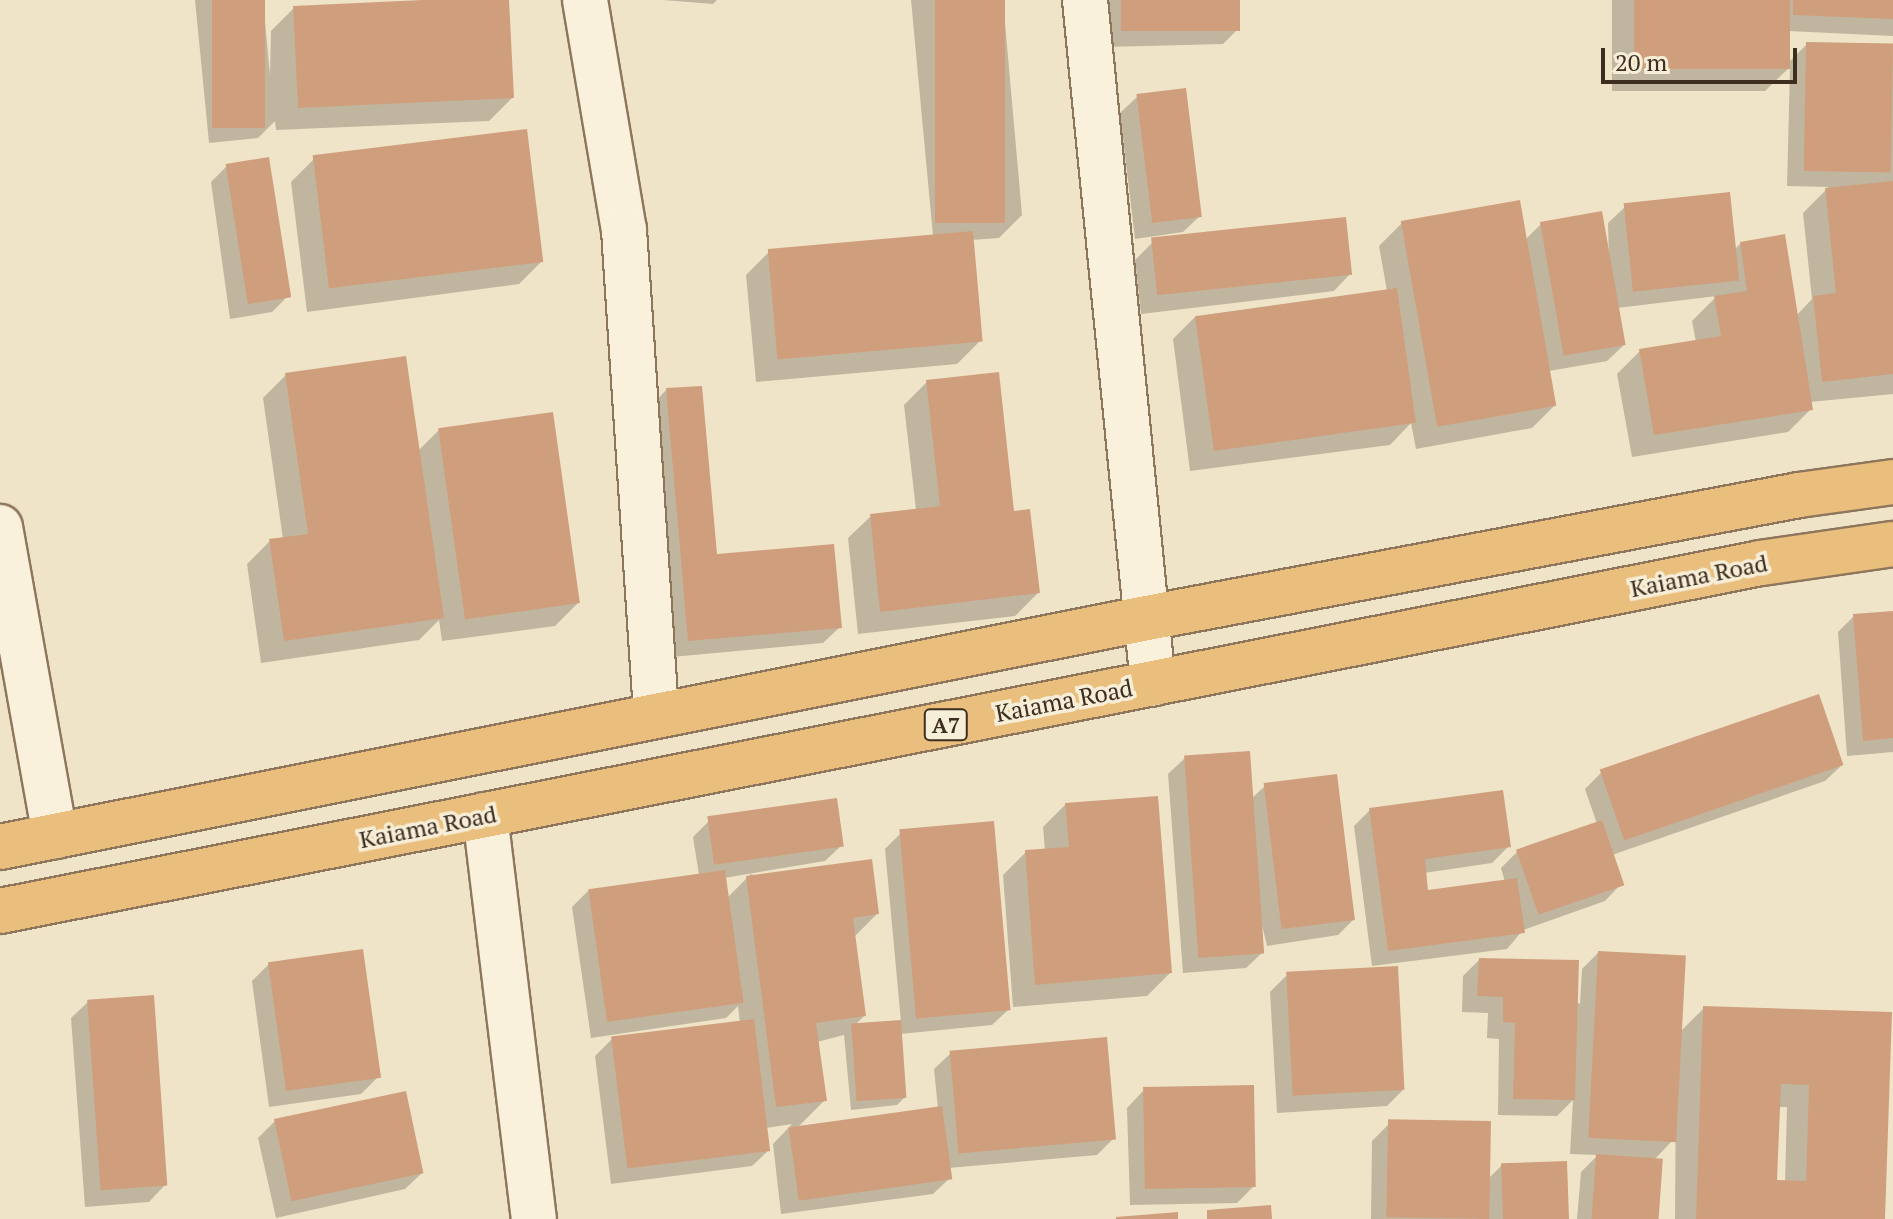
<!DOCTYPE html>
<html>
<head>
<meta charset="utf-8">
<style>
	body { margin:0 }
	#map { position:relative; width:1893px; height:1219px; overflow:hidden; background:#f0e4c8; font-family:"PT Serif",serif }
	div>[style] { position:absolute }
	.shadow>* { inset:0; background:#0003 }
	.building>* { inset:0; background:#cf9f7d; transform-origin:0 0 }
	.roads { filter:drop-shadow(2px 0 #8d765c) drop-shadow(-2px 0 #8d765c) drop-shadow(0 2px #8d765c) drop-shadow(0 -2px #8d765c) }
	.minor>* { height:44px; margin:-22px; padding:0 22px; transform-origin:22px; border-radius:22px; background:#faf1dc }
	.trunk>* { height:44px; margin:-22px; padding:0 22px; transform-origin:22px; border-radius:22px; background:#eabe7c }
	span { translate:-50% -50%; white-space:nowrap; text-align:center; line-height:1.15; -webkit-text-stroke:7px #f7eed8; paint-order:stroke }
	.shield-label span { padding:2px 6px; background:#f7eed8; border:2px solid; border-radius:6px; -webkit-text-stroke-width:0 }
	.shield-label { font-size:22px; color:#3d2e20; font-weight:700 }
	.street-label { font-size:24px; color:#3d2e20 }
	.scale { position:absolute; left:1601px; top:48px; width:196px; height:36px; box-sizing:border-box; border:4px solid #3d2e20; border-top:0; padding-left:10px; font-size:24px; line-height:28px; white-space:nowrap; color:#3d2e20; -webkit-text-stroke:6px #f7eed8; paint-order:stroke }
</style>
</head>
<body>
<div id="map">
	<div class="shadow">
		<i style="clip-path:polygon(195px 0,263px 0,270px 75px,271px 31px,294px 8px,508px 0,512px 98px,489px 121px,276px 130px,275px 121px,258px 138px,209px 143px)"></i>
		<i style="clip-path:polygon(663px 0,717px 0,713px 4px)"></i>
		<i style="clip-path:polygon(911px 0,1003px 0,1022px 215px,999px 238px,971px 240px,980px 341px,957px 364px,756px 382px,746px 275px,769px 252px,933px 236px)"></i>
		<i style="clip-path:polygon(1105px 0,1238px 0,1239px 28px,1223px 44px,1106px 47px)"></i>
		<i style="clip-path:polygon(1612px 0,1893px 0,1893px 36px,1788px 31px,1788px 63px,1807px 44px,1893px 46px,1893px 394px,1810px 402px,1811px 409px,1788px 432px,1632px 457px,1617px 374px,1640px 351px,1696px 342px,1692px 321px,1717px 296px,1617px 308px,1624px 345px,1607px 361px,1549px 371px,1555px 405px,1532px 428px,1416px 449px,1411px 423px,1390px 445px,1190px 471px,1173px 339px,1196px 316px,1387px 291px,1379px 246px,1402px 223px,1525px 240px,1541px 224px,1609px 262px,1608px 223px,1625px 207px,1734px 250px,1741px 243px,1796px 316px,1812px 299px,1803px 213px,1829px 187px,1787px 186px,1790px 67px,1765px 91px,1612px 91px)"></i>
		<i style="clip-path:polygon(1137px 97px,1200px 216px,1183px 232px,1135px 239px,1120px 113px)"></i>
		<i style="clip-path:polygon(314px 159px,542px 261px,519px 284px,307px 312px,291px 182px)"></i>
		<i style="clip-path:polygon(227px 166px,288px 296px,272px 312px,230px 319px,211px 182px)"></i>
		<i style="clip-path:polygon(1152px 243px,1350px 274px,1334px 291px,1141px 314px,1135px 260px)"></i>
		<i style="clip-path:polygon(286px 375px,418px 451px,439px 430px,578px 603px,555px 626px,442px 641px,439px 620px,419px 640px,261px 663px,247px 564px,270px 541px,283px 539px,263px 398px)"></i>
		<i style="clip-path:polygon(927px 382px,1012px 513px,1038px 593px,1015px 616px,858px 634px,848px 538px,871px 516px,916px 510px,904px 405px)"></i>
		<i style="clip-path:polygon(666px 390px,715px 556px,840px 627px,823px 643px,672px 657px,650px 407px)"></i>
		<i style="clip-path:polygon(1893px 613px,1893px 752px,1847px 756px,1838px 632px,1854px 616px)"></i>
		<i style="clip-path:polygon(1185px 758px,1251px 799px,1265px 786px,1354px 919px,1338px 935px,1267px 946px,1261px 921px,1263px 952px,1246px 968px,1183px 973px,1168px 774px)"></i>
		<i style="clip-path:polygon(1842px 765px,1825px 781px,1612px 855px,1621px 884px,1605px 901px,1523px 930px,1507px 949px,1372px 966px,1354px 826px,1370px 810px,1509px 846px,1492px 863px,1424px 873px,1426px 892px,1505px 882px,1501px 868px,1517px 852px,1597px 824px,1585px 789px,1601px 773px)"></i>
		<i style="clip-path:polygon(1066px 804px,1170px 973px,1147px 996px,1013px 1007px,1003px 875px,1026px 852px,1045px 851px,1043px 827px)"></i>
		<i style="clip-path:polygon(709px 821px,842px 845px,825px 861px,724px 878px,727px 898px,751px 874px,877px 914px,854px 937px,864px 1016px,854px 1026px,901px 1022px,885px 849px,901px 833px,1009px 1009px,992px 1025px,900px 1034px,905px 1097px,897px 1105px,851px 1110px,844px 1035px,817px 1042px,825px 1100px,799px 1126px,938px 1109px,934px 1069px,951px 1053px,1113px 1139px,1097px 1155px,948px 1168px,950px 1178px,933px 1194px,781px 1214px,773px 1144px,792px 1124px,766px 1128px,769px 1150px,752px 1166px,611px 1184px,595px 1056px,611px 1040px,740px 1023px,738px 1006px,726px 1018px,591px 1038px,572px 907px,589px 890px,699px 875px,693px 837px)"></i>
		<i style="clip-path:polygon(evenodd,1598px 953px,1678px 1034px,1704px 1008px,1890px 1014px,1883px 1219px,1675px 1219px,1676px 1065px,1671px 1142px,1654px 1160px,1656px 1219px,1577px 1219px,1581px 1172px,1598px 1155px,1570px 1154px,1573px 1100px,1557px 1116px,1498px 1115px,1499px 1039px,1487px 1038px,1488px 1013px,1462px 1012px,1463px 976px,1479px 960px,1580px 1004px,1582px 969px,1598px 953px,1778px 1107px,1787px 1107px,1785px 1182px,1775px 1182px,1778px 1107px)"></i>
		<i style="clip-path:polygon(269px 964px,378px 1077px,361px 1094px,269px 1107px,252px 981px)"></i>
		<i style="clip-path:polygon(1286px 976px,1403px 1090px,1387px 1106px,1277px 1113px,1270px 992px)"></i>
		<i style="clip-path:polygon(88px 1002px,165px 1185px,149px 1202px,85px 1207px,71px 1018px)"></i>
		<i style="clip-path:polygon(1143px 1091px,1254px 1186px,1237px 1203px,1130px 1205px,1127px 1108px)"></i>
		<i style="clip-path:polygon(275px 1121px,422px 1173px,405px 1189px,276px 1218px,258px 1138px)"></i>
		<i style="clip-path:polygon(1389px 1124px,1488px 1179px,1502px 1165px,1567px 1219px,1371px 1219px,1372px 1141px)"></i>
	</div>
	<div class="building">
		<i style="left:212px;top:0;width:53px;height:128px"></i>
		<i style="clip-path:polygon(422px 0,509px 0,514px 98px,298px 108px,293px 6px)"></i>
		<i style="left:935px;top:0;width:70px;height:223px"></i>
		<i style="left:1121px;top:0;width:119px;height:31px"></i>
		<i style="left:1634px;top:0;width:156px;height:69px"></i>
		<i style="clip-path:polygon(1793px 0,1893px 0,1893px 19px,1793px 15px)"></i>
		<i style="left:1806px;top:42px;width:87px;height:129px;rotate:1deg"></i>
		<i style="left:1186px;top:88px;width:130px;height:50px;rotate:83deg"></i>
		<i style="left:527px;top:129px;width:134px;height:216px;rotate:83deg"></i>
		<i style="left:269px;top:157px;width:142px;height:44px;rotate:81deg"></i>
		<i style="clip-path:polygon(1893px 181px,1893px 374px,1822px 382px,1813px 296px,1836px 293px,1825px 188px)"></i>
		<i style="left:1730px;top:192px;width:89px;height:107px;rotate:84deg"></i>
		<i style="left:1520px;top:200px;width:209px;height:121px;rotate:80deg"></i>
		<i style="left:1602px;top:211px;width:136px;height:63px;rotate:80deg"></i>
		<i style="left:1346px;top:217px;width:58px;height:196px;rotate:84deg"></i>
		<i style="left:973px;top:231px;width:111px;height:206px;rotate:85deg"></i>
		<i style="clip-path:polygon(1785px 234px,1813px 410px,1654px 435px,1639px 349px,1721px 336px,1714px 296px,1747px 291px,1740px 242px)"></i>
		<i style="left:1397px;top:288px;width:136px;height:204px;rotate:82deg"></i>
		<i style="clip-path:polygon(406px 356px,444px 618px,284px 641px,269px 539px,308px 534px,285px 373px)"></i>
		<i style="clip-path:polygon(999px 372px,1014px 511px,1030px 509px,1040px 593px,880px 612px,870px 514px,940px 506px,926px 380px)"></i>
		<i style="clip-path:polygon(702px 386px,717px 554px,834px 544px,842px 628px,688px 641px,666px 388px)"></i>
		<i style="left:553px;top:412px;width:193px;height:116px;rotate:82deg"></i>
		<i style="clip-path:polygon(1893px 611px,1893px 738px,1863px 741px,1853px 614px)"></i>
		<i style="left:1819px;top:694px;width:75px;height:232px;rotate:71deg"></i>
		<i style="left:1250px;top:751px;width:203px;height:66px;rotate:86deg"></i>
		<i style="left:1337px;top:774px;width:147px;height:74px;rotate:83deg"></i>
		<i style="clip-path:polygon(1503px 790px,1511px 847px,1425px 859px,1428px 890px,1517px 878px,1525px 933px,1388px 951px,1369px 808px)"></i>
		<i style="clip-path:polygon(1158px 796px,1172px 973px,1035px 985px,1025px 850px,1069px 847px,1065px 803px)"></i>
		<i style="left:837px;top:798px;width:49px;height:131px;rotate:82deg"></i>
		<i style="left:1602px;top:820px;width:69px;height:91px;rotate:71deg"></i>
		<i style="left:994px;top:821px;width:190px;height:95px;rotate:85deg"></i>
		<i style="clip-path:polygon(872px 859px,879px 914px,853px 918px,866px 1016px,816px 1023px,827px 1101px,776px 1107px,746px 876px)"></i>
		<i style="left:725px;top:870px;width:134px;height:138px;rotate:82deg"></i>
		<i style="left:363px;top:949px;width:130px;height:96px;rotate:82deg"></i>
		<i style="left:1598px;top:951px;width:88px;height:187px;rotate:3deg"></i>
		<i style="clip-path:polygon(1479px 958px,1579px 960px,1575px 1100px,1513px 1099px,1515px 1023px,1503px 1022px,1503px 997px,1477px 996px)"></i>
		<i style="left:1398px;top:966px;width:124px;height:112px;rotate:87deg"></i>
		<i style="left:154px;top:995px;width:191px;height:67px;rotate:86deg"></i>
		<i style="clip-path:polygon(evenodd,1703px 1006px,1892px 1012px,1885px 1219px,1696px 1219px,1703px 1006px,1781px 1084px,1809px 1085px,1806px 1181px,1777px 1180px,1781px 1084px)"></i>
		<i style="left:754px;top:1019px;width:133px;height:144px;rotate:83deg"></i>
		<i style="left:901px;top:1020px;width:78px;height:50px;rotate:86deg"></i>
		<i style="left:1107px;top:1037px;width:103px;height:158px;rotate:85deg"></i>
		<i style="left:1254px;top:1085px;width:102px;height:111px;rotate:89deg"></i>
		<i style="left:406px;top:1091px;width:84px;height:135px;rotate:78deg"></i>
		<i style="left:942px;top:1106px;width:74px;height:155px;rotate:82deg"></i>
		<i style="left:1491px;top:1121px;width:98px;height:103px;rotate:91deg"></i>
		<i style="left:1596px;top:1154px;width:67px;height:65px;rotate:4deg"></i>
		<i style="left:1567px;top:1161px;width:58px;height:66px;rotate:88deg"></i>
		<i style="clip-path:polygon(1271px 1205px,1272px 1219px,1207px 1219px,1207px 1210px)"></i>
		<i style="clip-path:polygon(1178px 1212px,1178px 1219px,1116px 1219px,1116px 1217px)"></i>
	</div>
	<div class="roads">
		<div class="minor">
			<i style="left:585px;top:0;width:233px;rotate:80.4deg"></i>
			<i style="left:624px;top:230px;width:486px;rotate:86.2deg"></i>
			<i style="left:1085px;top:0;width:687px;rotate:84.32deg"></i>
			<i style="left:0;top:527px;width:314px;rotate:79.9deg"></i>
			<i style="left:485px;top:815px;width:407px;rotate:83.1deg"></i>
		</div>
		<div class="trunk">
			<i style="left:0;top:847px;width:1170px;rotate:-11.29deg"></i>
			<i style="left:1147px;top:618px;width:664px;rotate:-10.68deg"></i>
			<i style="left:1799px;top:495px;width:95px;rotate:-7.9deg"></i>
			<i style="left:0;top:911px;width:1795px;rotate:-11.18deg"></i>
			<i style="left:1761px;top:563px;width:133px;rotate:-8.2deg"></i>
		</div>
	</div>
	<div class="shield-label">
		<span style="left:946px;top:725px">A7</span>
	</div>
	<div class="street-label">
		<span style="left:1699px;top:576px;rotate:-11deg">Kaiama Road</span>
		<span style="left:1064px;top:701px;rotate:-11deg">Kaiama Road</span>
		<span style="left:428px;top:827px;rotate:-11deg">Kaiama Road</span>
	</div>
	<div class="scale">20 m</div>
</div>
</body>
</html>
